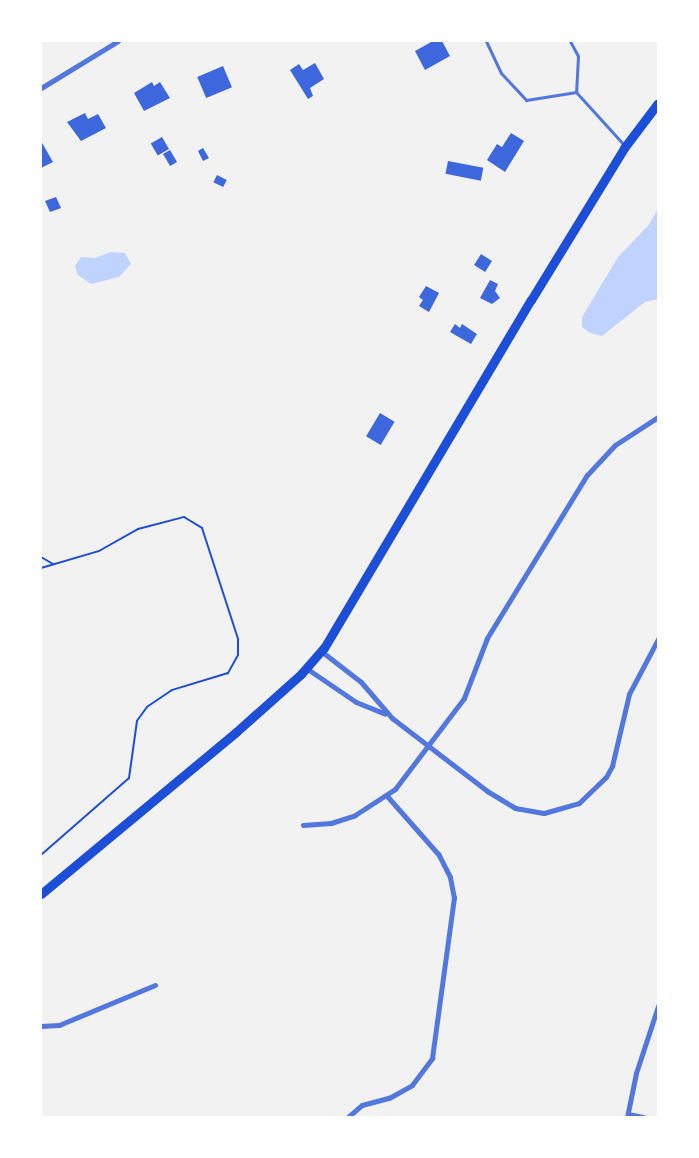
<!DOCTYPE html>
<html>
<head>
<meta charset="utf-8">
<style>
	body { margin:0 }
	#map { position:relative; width:699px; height:1158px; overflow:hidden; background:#f2f2f2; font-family:Poppins,sans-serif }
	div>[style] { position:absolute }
	.water>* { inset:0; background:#bfd3fe }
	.building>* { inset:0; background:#3d67dc; transform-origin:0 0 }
	.path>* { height:2px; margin:-1px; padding:0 1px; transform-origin:1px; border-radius:1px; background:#1d4ed8 }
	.service>* { height:3px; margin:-1.5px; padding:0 1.5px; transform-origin:1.5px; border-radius:1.5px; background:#5277de }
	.minor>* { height:5px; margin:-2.5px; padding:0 2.5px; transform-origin:2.5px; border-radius:2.5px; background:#5277de }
	.secondary>* { height:9px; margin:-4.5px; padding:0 4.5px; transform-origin:4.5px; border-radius:4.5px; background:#1d4ed8 }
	span { translate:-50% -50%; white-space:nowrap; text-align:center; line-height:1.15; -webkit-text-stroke:4px #fff; paint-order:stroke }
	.frame { position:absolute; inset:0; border:42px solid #fff; pointer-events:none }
</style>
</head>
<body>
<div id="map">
	<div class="water">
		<i style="clip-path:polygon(658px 209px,658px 299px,645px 302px,602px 336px,590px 333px,582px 327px,582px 317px,618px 257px,648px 226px)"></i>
		<i style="clip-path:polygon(111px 252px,125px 253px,131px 264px,119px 277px,91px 284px,78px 275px,75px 266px,81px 257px,95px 258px)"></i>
	</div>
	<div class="building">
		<i style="clip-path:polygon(433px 41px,442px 41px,450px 56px,425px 70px,415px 51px)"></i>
		<i style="clip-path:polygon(315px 63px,324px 79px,310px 88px,313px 96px,308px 99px,290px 70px,299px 64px,303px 70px)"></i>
		<i style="left:223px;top:66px;width:23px;height:28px;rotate:67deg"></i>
		<i style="clip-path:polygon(152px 82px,154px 86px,160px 82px,170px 98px,144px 111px,134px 93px)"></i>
		<i style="clip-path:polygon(85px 113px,88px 119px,98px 114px,106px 128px,81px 141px,67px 122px)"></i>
		<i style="clip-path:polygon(511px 133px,524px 141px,505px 172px,487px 160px,497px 144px,502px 147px)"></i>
		<i style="left:162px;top:137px;width:14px;height:13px;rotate:60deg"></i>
		<i style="clip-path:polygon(41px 141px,53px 162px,41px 168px)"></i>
		<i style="clip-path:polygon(203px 148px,209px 158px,203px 161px,198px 151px)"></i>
		<i style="left:170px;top:150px;width:14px;height:8px;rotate:60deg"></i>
		<i style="left:448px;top:161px;width:36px;height:13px;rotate:11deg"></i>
		<i style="left:217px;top:175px;width:11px;height:8px;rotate:27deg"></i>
		<i style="clip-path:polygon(56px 197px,61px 208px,50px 212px,45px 201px)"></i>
		<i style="left:481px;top:254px;width:13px;height:13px;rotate:32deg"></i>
		<i style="clip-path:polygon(490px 280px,498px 284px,495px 291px,500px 298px,492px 304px,480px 298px)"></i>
		<i style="clip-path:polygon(426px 286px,439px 293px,429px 312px,419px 306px,423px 300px,419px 297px)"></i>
		<i style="clip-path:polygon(455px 324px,460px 328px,462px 324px,477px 334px,471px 344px,450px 332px)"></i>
		<i style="left:380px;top:413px;width:17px;height:27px;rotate:31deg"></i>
	</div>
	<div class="path">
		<i style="left:41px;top:557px;width:14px;rotate:30deg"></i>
		<i style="left:41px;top:568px;width:60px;rotate:-16.3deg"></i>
		<i style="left:99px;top:551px;width:45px;rotate:-29.4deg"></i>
		<i style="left:138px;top:529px;width:48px;rotate:-14.6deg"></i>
		<i style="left:184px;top:517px;width:21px;rotate:31deg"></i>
		<i style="left:202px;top:528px;width:117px;rotate:72deg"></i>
		<i style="left:238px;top:639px;width:16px;rotate:90deg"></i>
		<i style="left:238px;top:655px;width:21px;rotate:119deg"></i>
		<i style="left:228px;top:673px;width:59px;rotate:163.1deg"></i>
		<i style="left:172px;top:690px;width:30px;rotate:146deg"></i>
		<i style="left:147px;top:707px;width:17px;rotate:126deg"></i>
		<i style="left:137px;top:721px;width:58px;rotate:98deg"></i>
		<i style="left:129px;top:778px;width:117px;rotate:138.8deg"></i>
	</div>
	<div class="service">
		<i style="left:486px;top:41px;width:35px;rotate:65deg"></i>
		<i style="left:501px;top:73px;width:37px;rotate:47deg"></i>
		<i style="left:526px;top:100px;width:51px;rotate:-9.1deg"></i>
		<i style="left:570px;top:41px;width:17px;rotate:62deg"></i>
		<i style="left:578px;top:56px;width:36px;rotate:93deg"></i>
		<i style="left:576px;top:92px;width:73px;rotate:47.8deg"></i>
	</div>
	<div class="minor">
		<i style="left:41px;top:88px;width:90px;rotate:-31.4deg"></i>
		<i style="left:321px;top:651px;width:51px;rotate:37.8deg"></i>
		<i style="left:361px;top:682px;width:48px;rotate:49.3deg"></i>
		<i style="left:392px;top:718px;width:120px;rotate:37.5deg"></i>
		<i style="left:487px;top:791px;width:33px;rotate:31deg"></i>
		<i style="left:515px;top:808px;width:29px;rotate:10deg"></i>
		<i style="left:544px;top:813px;width:36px;rotate:-16deg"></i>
		<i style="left:579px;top:803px;width:37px;rotate:-44deg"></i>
		<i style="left:606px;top:777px;width:13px;rotate:-61deg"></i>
		<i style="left:612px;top:766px;width:74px;rotate:-76.7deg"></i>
		<i style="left:629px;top:694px;width:62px;rotate:-62.2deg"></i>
		<i style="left:306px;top:668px;width:60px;rotate:34.2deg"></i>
		<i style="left:356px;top:702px;width:31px;rotate:22deg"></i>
		<i style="left:303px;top:825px;width:28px;rotate:-4deg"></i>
		<i style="left:331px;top:823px;width:25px;rotate:-18deg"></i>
		<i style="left:355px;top:815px;width:48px;rotate:-33deg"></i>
		<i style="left:395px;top:789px;width:114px;rotate:-52.8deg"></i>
		<i style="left:464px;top:698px;width:64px;rotate:-69deg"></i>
		<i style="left:487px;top:638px;width:191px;rotate:-58.5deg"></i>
		<i style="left:587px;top:475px;width:41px;rotate:-47deg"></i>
		<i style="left:615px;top:445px;width:51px;rotate:-33.1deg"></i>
		<i style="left:41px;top:1026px;width:18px;rotate:-3deg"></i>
		<i style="left:59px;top:1025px;width:104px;rotate:-22.6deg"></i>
		<i style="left:628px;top:1114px;width:15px;rotate:11deg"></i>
		<i style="left:348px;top:1117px;width:18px;rotate:-41deg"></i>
		<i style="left:362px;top:1105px;width:28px;rotate:-15deg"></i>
		<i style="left:389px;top:1098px;width:26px;rotate:-29deg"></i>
		<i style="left:412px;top:1085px;width:34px;rotate:-53deg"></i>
		<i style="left:432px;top:1058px;width:162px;rotate:-82.2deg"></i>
		<i style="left:454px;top:898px;width:21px;rotate:-101deg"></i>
		<i style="left:450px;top:877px;width:25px;rotate:-117deg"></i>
		<i style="left:439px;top:855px;width:79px;rotate:-131.4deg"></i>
		<i style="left:627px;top:1117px;width:45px;rotate:-78.4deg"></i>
		<i style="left:636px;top:1073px;width:71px;rotate:-71.8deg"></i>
	</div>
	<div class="secondary">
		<i style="left:41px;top:894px;width:254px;rotate:-39.7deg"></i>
		<i style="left:236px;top:732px;width:87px;rotate:-41.7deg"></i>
		<i style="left:301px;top:674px;width:35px;rotate:-49deg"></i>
		<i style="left:324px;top:648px;width:405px;rotate:-59.3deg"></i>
		<i style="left:531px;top:300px;width:178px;rotate:-58.5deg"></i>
		<i style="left:624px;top:148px;width:56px;rotate:-52.9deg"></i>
	</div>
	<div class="frame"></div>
</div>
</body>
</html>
